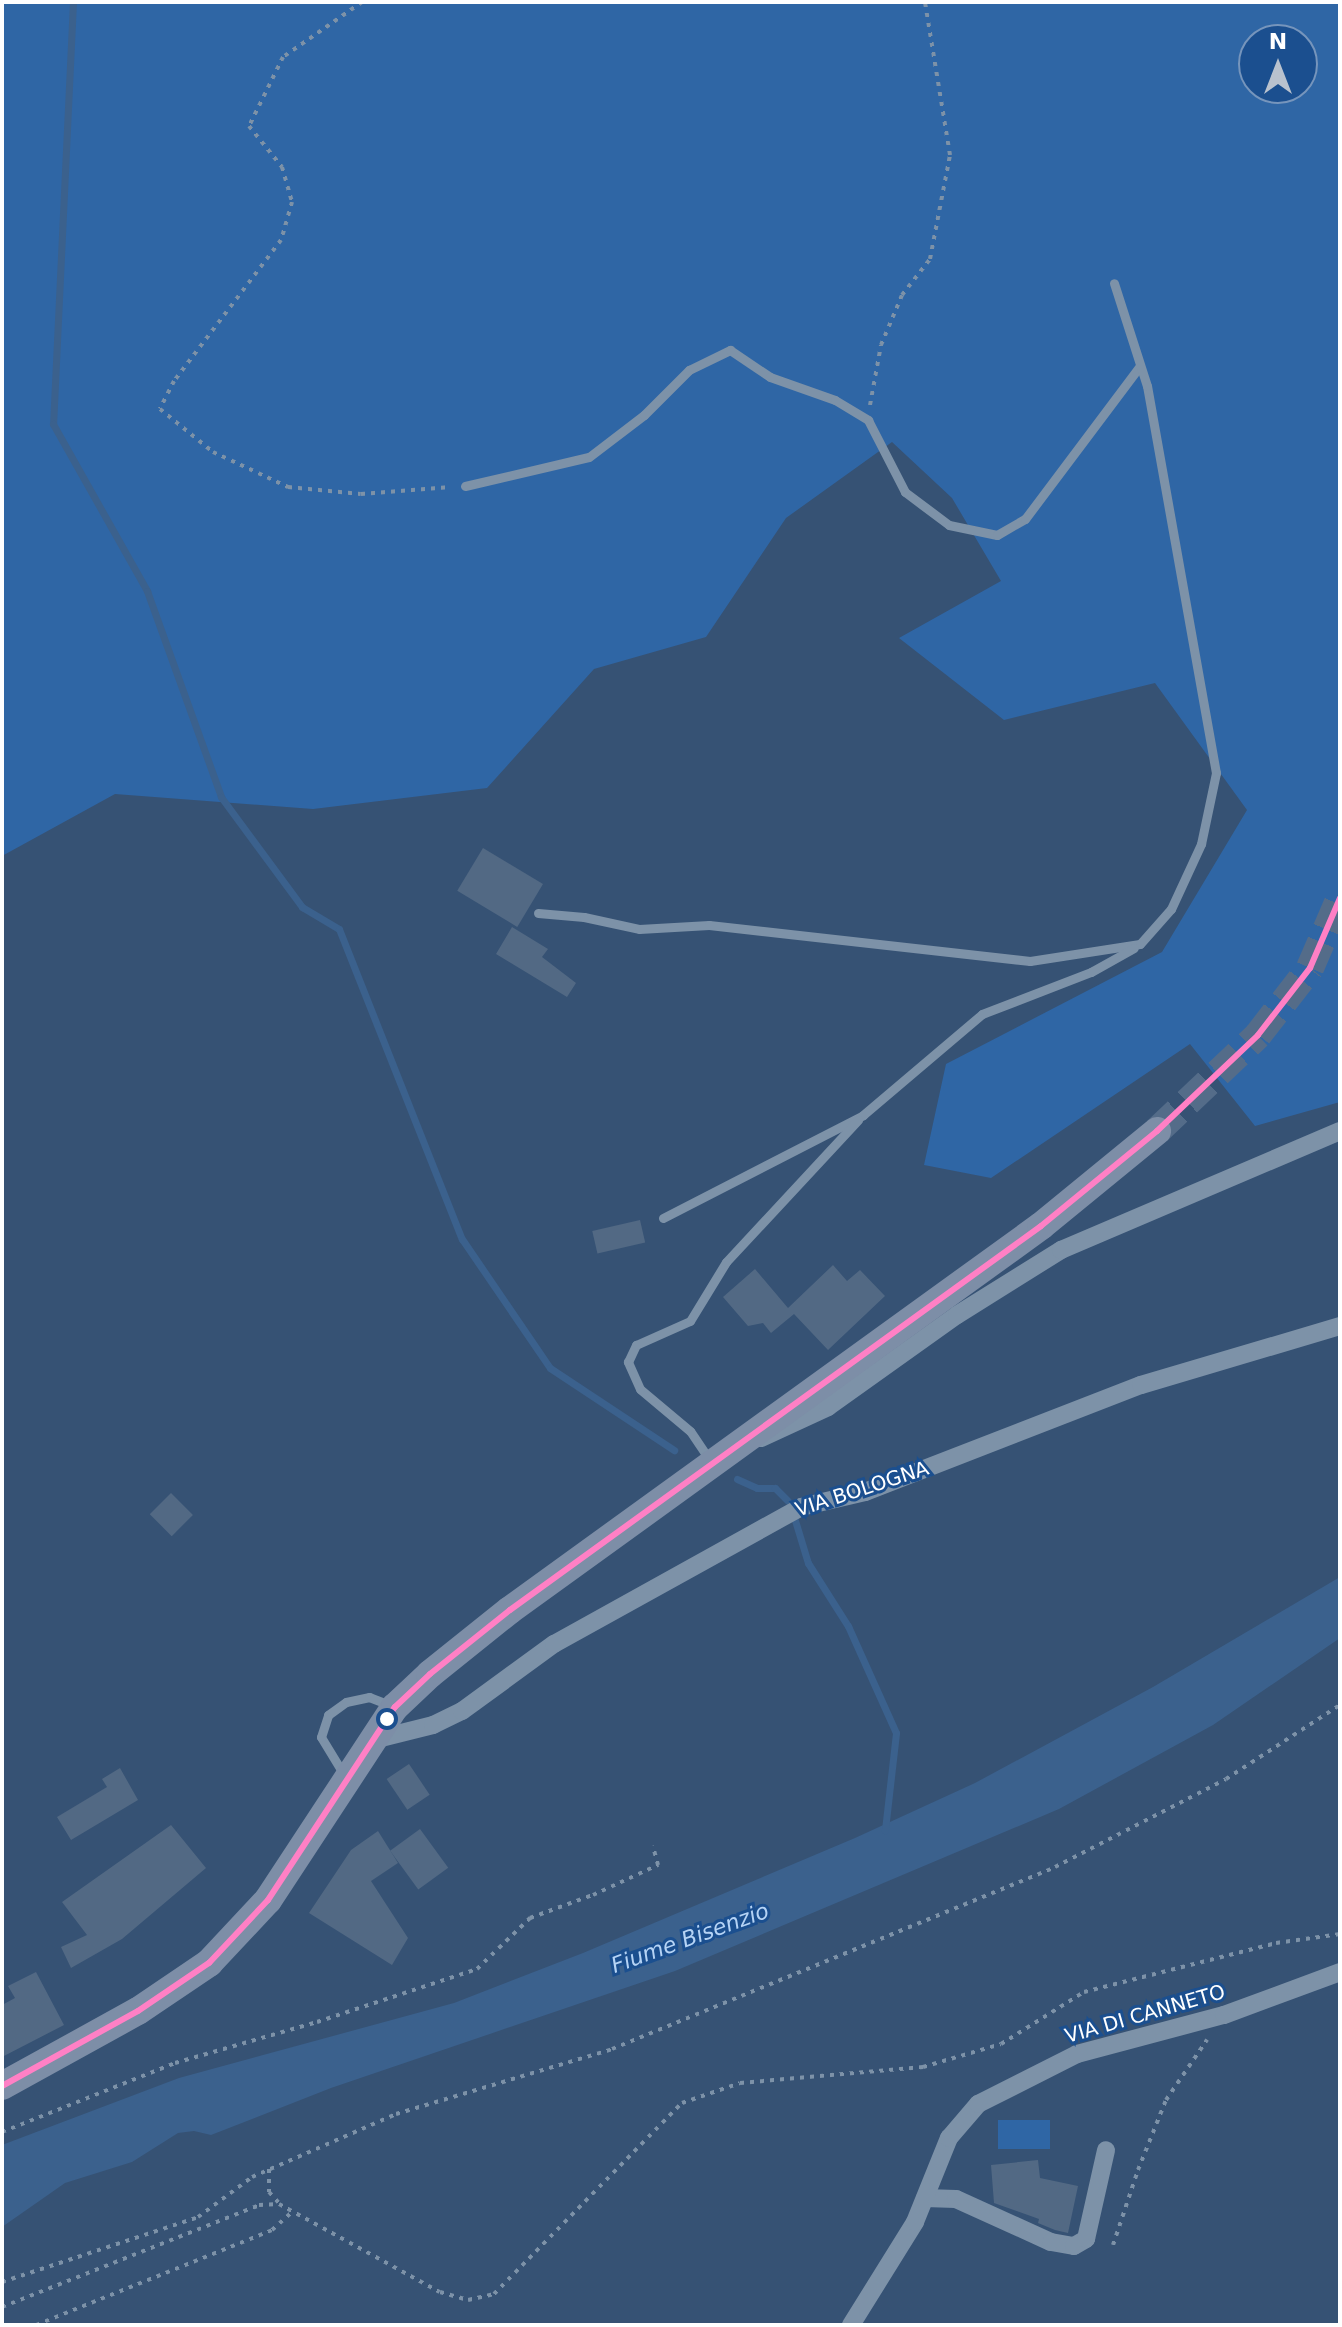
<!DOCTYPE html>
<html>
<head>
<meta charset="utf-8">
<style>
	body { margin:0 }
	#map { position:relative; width:1342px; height:2327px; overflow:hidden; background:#365274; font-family:"DejaVu Sans",sans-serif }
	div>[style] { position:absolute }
	.green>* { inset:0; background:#2f66a5; transform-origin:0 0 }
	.water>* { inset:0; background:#3b618d }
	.stream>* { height:7px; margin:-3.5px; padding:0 3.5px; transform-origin:3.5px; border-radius:3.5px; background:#3b618d }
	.building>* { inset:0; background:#526984; transform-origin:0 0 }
	.primary-tunnel>* { height:28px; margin-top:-14px; transform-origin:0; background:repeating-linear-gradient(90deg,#546c89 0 28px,transparent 0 42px) }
	.path>* { height:4px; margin-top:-2px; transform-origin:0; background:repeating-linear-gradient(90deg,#7d92a8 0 4px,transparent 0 10px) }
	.lane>* { height:9px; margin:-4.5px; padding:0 4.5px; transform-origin:4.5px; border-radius:4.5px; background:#7d92a8 }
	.street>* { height:18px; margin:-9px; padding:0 9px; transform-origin:9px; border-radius:9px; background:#7d92a8 }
	.primary>* { height:28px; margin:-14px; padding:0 14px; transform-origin:14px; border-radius:14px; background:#7d8ea7 }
	.bus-1>* { height:6px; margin:-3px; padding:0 3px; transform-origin:3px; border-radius:3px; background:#ff80c5 }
	.dots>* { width:22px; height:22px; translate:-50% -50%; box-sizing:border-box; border:4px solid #1b4f8f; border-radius:50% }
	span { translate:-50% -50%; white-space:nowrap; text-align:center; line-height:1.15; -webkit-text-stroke:6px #1b4f8f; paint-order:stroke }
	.street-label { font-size:20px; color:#fff }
	.water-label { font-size:22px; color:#b5d3f5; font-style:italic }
	.frame { position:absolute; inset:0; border:4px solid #fff; pointer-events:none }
	.north { position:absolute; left:1238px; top:24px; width:80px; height:80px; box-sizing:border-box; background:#1b4f8f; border:2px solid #7695bc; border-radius:50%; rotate:0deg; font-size:22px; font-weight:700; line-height:32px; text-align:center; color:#fff }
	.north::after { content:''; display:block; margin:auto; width:28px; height:36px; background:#b9c2ce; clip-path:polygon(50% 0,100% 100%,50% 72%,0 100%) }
</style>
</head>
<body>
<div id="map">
	<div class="green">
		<i style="clip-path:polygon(evenodd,2px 2px,1340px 2px,1340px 1102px,1255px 1126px,1190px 1044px,991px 1178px,924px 1165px,946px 1064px,1162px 952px,1247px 810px,1155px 683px,1004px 720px,899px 638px,1001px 581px,952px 498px,892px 442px,786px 518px,706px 637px,594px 669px,487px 788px,313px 809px,115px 794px,2px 856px,2px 2px,1254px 40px,1302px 40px,1302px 88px,1254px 88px,1254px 40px)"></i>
		<i style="left:998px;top:2120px;width:52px;height:29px"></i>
	</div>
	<div class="water">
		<i style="clip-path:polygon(1340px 1577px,1340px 1638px,1213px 1725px,1059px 1809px,675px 1971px,331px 2088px,211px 2135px,194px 2131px,178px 2133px,132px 2162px,65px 2183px,2px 2227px,2px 2145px,179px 2078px,454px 2003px,583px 1953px,855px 1838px,975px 1783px,1153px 1687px)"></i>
	</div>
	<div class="stream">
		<i style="left:73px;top:2px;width:422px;rotate:92.7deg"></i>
		<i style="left:53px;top:424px;width:192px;rotate:60.6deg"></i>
		<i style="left:147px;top:591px;width:219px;rotate:70.2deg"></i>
		<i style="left:221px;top:797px;width:137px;rotate:53.6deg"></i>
		<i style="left:302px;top:907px;width:43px;rotate:30.7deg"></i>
		<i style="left:339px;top:929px;width:334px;rotate:68.4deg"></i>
		<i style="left:462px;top:1239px;width:156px;rotate:55.7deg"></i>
		<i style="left:550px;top:1368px;width:149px;rotate:33.5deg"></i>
		<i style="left:737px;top:1479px;width:22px;rotate:24deg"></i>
		<i style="left:757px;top:1488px;width:18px"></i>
		<i style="left:775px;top:1488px;width:18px;rotate:45deg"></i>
		<i style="left:794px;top:1517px;width:48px;rotate:73.1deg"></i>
		<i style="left:808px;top:1563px;width:75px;rotate:57.6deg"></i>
		<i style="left:848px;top:1626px;width:117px;rotate:65.8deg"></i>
		<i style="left:896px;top:1733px;width:98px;rotate:96.5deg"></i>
	</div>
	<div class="building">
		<i style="left:483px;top:848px;width:70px;height:50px;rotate:31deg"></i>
		<i style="clip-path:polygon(512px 927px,548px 949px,542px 957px,576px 983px,567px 997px,496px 954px)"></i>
		<i style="left:640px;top:1220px;width:23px;height:49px;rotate:77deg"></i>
		<i style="clip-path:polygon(833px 1265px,847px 1281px,860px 1270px,885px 1296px,828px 1350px,794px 1314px,771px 1333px,763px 1323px,748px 1326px,723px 1297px,755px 1269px,788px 1308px)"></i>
		<i style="left:171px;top:1493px;width:31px;height:30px;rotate:45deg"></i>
		<i style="left:409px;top:1764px;width:37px;height:27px;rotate:56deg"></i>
		<i style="clip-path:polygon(120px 1768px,138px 1800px,71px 1840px,57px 1817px,107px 1787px,102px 1779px)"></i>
		<i style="clip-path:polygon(171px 1825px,206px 1868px,122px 1939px,71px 1968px,61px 1947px,87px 1935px,62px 1902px)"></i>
		<i style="left:420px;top:1829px;width:48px;height:37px;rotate:54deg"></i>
		<i style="clip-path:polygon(378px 1831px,398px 1863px,371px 1881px,408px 1938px,392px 1965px,309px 1913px,351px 1850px)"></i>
		<i style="clip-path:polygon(36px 1972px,64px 2025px,2px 2057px,2px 2005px,15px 1998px,8px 1986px)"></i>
		<i style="clip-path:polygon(1038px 2160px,1040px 2178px,1078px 2186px,1068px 2233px,1055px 2230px,1038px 2223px,1039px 2219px,994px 2203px,991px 2165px)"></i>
	</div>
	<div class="primary-tunnel">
		<i style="left:1157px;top:1131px;width:139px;rotate:-43.5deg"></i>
		<i style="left:1258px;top:1035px;width:85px;rotate:-52.2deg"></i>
		<i style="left:1310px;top:968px;width:76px;rotate:-66.8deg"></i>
	</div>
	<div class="path">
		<i style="left:362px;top:2px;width:96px;rotate:145.2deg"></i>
		<i style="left:283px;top:57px;width:77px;rotate:116.2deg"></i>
		<i style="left:249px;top:126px;width:53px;rotate:51.2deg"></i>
		<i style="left:282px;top:167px;width:36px;rotate:74deg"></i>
		<i style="left:292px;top:202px;width:40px;rotate:106deg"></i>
		<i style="left:281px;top:240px;width:177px;rotate:127.2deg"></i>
		<i style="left:174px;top:381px;width:31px;rotate:117deg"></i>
		<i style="left:160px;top:409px;width:68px;rotate:39.1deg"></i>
		<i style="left:213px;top:452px;width:83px;rotate:25deg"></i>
		<i style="left:288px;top:487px;width:73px;rotate:5.5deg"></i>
		<i style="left:361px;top:494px;width:90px;rotate:-4.4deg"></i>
		<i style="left:870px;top:405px;width:61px;rotate:-79.6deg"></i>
		<i style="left:881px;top:345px;width:54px;rotate:-67.2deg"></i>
		<i style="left:902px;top:295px;width:46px;rotate:-52.1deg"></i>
		<i style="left:930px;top:259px;width:106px;rotate:-79.1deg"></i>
		<i style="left:950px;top:155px;width:155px;rotate:-99.3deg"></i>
		<i style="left:2px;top:2132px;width:186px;rotate:-21.7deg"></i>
		<i style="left:175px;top:2063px;width:148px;rotate:-16.1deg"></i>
		<i style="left:317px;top:2022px;width:169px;rotate:-18.3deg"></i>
		<i style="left:477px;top:1969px;width:74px;rotate:-43.9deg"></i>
		<i style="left:530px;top:1918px;width:67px;rotate:-20.1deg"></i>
		<i style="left:593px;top:1895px;width:72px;rotate:-24.8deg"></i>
		<i style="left:658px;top:1865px;width:20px;rotate:-105deg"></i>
		<i style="left:269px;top:2169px;width:23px;rotate:90deg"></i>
		<i style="left:269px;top:2192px;width:15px;rotate:48deg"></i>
		<i style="left:1113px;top:2245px;width:79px;rotate:-71.6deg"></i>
		<i style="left:1138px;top:2170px;width:75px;rotate:-68.2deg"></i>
		<i style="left:1166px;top:2100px;width:73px;rotate:-55.7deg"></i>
		<i style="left:2px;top:2282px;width:206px;rotate:-18.3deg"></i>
		<i style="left:198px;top:2217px;width:67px;rotate:-36.5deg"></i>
		<i style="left:252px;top:2177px;width:157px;rotate:-23.6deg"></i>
		<i style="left:396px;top:2114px;width:226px;rotate:-16.7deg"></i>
		<i style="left:612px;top:2049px;width:479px;rotate:-22.3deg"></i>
		<i style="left:1055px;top:1867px;width:192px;rotate:-27.2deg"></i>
		<i style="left:1226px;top:1779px;width:136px;rotate:-33deg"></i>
		<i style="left:2px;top:2307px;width:277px;rotate:-21.6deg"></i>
		<i style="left:259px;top:2205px;width:20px;rotate:-3deg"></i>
		<i style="left:279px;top:2204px;width:183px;rotate:28.7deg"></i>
		<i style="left:440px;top:2292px;width:29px;rotate:16deg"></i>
		<i style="left:468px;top:2300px;width:27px;rotate:-13deg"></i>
		<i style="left:494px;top:2294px;width:268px;rotate:-45.5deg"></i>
		<i style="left:682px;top:2103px;width:61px;rotate:-19deg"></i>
		<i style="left:740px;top:2083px;width:184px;rotate:-5deg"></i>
		<i style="left:923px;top:2067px;width:81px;rotate:-16.4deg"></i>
		<i style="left:1001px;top:2044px;width:98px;rotate:-32.1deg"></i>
		<i style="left:1084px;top:1992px;width:198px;rotate:-14.3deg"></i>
		<i style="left:1276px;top:1943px;width:65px;rotate:-8deg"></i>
		<i style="left:36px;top:2325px;width:254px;rotate:-21.9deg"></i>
		<i style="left:272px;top:2230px;width:28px;rotate:-42deg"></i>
	</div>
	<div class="lane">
		<i style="left:465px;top:486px;width:127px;rotate:-13.2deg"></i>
		<i style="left:589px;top:457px;width:69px;rotate:-37.4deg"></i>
		<i style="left:644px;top:415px;width:64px;rotate:-45deg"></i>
		<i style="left:689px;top:370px;width:46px;rotate:-26deg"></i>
		<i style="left:730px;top:350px;width:48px;rotate:34deg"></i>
		<i style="left:770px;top:377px;width:69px;rotate:19.5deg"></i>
		<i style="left:835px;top:400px;width:39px;rotate:31deg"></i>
		<i style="left:868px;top:420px;width:81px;rotate:62.8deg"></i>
		<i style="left:905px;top:492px;width:55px;rotate:36.9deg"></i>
		<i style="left:949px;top:525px;width:49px;rotate:11.8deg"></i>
		<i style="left:997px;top:535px;width:32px;rotate:-30deg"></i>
		<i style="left:1025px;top:519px;width:191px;rotate:-53.1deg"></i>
		<i style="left:538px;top:913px;width:46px;rotate:5deg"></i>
		<i style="left:584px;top:917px;width:56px;rotate:12.3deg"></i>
		<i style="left:639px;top:929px;width:70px;rotate:-3.3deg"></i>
		<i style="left:709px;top:925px;width:323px;rotate:6.4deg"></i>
		<i style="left:1030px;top:961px;width:111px;rotate:-8.8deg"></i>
		<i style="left:1140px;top:944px;width:47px;rotate:-48.5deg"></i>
		<i style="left:1171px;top:909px;width:72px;rotate:-65.2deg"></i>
		<i style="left:1201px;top:844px;width:73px;rotate:-78.1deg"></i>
		<i style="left:1216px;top:773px;width:393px;rotate:-100.1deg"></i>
		<i style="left:1147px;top:386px;width:108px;rotate:-107.8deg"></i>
		<i style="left:663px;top:1218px;width:225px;rotate:-27.2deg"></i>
		<i style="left:863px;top:1115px;width:156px;rotate:-40.3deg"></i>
		<i style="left:982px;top:1014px;width:117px;rotate:-21.1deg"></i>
		<i style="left:1091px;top:972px;width:49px;rotate:-29.2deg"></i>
		<i style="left:711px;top:1462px;width:37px;rotate:-124deg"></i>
		<i style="left:690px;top:1431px;width:65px;rotate:-140deg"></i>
		<i style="left:640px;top:1389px;width:30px;rotate:-114deg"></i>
		<i style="left:628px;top:1362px;width:19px;rotate:-65deg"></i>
		<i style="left:636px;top:1345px;width:59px;rotate:-24deg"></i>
		<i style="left:690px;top:1321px;width:69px;rotate:-58.6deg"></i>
		<i style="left:726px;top:1262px;width:194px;rotate:-47.1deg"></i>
		<i style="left:346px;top:1778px;width:48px;rotate:-121.4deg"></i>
		<i style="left:321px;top:1737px;width:23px;rotate:-72deg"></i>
		<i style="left:328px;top:1715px;width:22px;rotate:-36deg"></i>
		<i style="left:346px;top:1702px;width:24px;rotate:-12deg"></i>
		<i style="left:369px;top:1697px;width:25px;rotate:21deg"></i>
	</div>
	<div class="street">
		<i style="left:761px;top:1438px;width:74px;rotate:-24.8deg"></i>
		<i style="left:828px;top:1407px;width:158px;rotate:-35.5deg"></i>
		<i style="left:957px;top:1315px;width:123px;rotate:-32deg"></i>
		<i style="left:1061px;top:1250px;width:303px;rotate:-23.1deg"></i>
		<i style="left:373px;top:1740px;width:62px;rotate:-14deg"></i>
		<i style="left:433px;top:1725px;width:32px;rotate:-26deg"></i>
		<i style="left:462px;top:1711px;width:114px;rotate:-36.1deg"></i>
		<i style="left:554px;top:1644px;width:282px;rotate:-29deg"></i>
		<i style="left:801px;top:1507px;width:66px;rotate:-13.2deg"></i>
		<i style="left:865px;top:1492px;width:296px;rotate:-21.2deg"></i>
		<i style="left:1141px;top:1385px;width:208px;rotate:-16.5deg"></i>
		<i style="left:925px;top:2198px;width:31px;rotate:2deg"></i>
		<i style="left:956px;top:2199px;width:104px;rotate:24.4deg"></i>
		<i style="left:1051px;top:2242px;width:23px;rotate:10deg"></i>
		<i style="left:1074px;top:2246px;width:14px;rotate:-30deg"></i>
		<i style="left:1086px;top:2239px;width:91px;rotate:-77.3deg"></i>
		<i style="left:851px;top:2325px;width:121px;rotate:-58.1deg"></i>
		<i style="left:915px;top:2222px;width:91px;rotate:-68deg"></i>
		<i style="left:949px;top:2138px;width:45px;rotate:-49.5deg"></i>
		<i style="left:978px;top:2104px;width:111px;rotate:-26.8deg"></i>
		<i style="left:1077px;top:2054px;width:152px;rotate:-14.9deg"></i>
		<i style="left:1224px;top:2015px;width:124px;rotate:-20.3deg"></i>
	</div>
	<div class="primary">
		<i style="left:2px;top:2086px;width:155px;rotate:-28.9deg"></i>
		<i style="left:138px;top:2011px;width:86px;rotate:-34.1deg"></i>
		<i style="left:209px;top:1963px;width:86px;rotate:-46.9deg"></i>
		<i style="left:268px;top:1900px;width:231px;rotate:-56.7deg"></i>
		<i style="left:395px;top:1707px;width:48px;rotate:-43.3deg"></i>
		<i style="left:430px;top:1674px;width:102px;rotate:-38.7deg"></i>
		<i style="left:510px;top:1610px;width:655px;rotate:-35.87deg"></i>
		<i style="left:1041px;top:1226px;width:150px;rotate:-39.3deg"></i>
	</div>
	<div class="bus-1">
		<i style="left:2px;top:2086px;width:155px;rotate:-28.9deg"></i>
		<i style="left:138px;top:2011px;width:86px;rotate:-34.1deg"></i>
		<i style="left:209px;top:1963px;width:86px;rotate:-46.9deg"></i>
		<i style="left:268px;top:1900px;width:231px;rotate:-56.7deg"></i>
		<i style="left:395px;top:1707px;width:48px;rotate:-43.3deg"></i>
		<i style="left:430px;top:1674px;width:102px;rotate:-38.7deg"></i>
		<i style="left:510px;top:1610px;width:655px;rotate:-35.87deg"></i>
		<i style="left:1041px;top:1226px;width:150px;rotate:-39.3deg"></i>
		<i style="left:1157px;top:1131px;width:139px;rotate:-43.5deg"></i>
		<i style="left:1258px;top:1035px;width:85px;rotate:-52.2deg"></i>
		<i style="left:1310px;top:968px;width:76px;rotate:-66.8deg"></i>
	</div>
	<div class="dots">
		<i style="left:387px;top:1719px;background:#fff"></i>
	</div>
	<div class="street-label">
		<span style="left:862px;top:1489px;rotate:-18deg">VIA BOLOGNA</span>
		<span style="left:1145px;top:2014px;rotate:-16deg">VIA DI CANNETO</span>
	</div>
	<div class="water-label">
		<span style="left:690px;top:1938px;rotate:-20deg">Fiume Bisenzio</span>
	</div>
	<div class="frame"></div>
	<div class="north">N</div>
</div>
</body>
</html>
